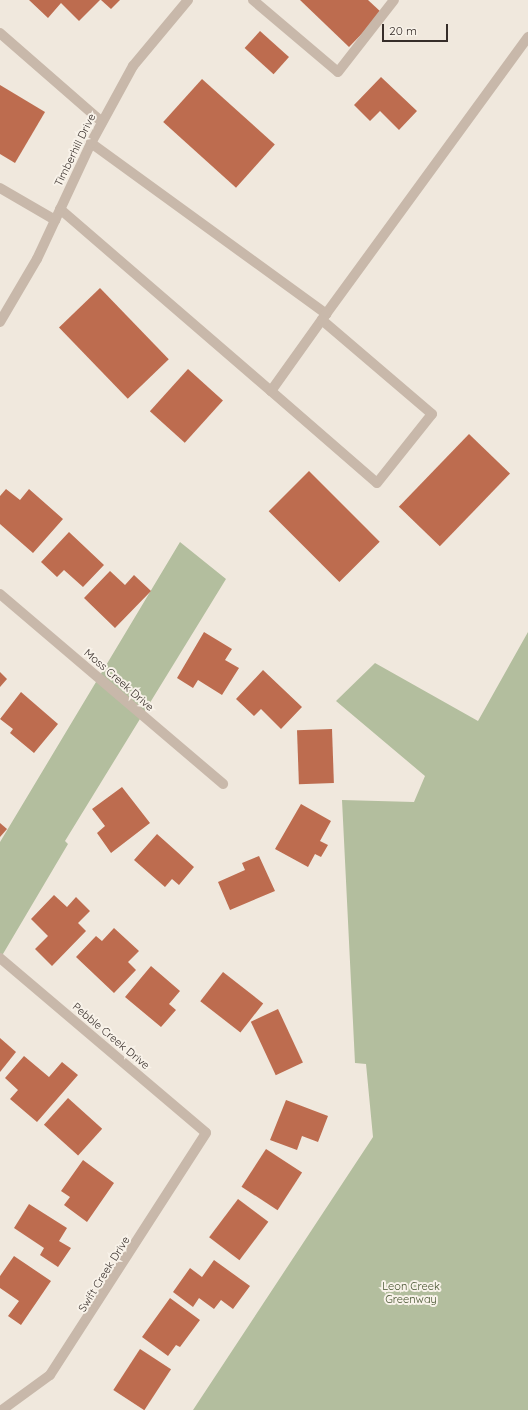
<!DOCTYPE html>
<html>
<head>
<meta charset="utf-8">
<style>
	body { margin:0 }
	#map { position:relative; width:528px; height:1410px; overflow:hidden; background:#f0e8dd; font-family:Quicksand,sans-serif }
	div>[style] { position:absolute }
	.green>* { inset:0; background:#b3be9e }
	.building>* { inset:0; background:#bd6c4f; transform-origin:0 0 }
	.minor>* { height:10px; margin:-5px; padding:0 5px; transform-origin:5px; border-radius:5px; background:#c8b8aa }
	span { translate:-50% -50%; white-space:nowrap; text-align:center; line-height:1.15; -webkit-text-stroke:4px #f8f2e9; paint-order:stroke }
	.street-label { font-size:11px; color:#362d29 }
	.park-label { font-size:11px; color:#44522e }
	.scale { position:absolute; left:382px; top:24px; width:66px; height:18px; box-sizing:border-box; border:2px solid #362d29; border-top:0; padding-left:5px; font-size:12px; line-height:14px; white-space:nowrap; color:#362d29; -webkit-text-stroke:3px #f8f2e9; paint-order:stroke }
</style>
</head>
<body>
<div id="map">
	<div class="green">
		<i style="clip-path:polygon(180px 542px,226px 579px,65px 841px,68px 844px,0 959px,0 842px)"></i>
		<i style="clip-path:polygon(528px 632px,528px 1410px,193px 1410px,373px 1137px,366px 1064px,355px 1063px,342px 800px,414px 802px,425px 776px,336px 701px,375px 663px,478px 721px)"></i>
	</div>
	<div class="building">
		<i style="clip-path:polygon(29px 0,100px 0,79px 21px,61px 3px,48px 18px)"></i>
		<i style="clip-path:polygon(101px 0,120px 0,111px 9px)"></i>
		<i style="clip-path:polygon(300px 0,368px 0,382px 13px,349px 47px)"></i>
		<i style="left:260px;top:31px;width:39px;height:23px;rotate:42deg"></i>
		<i style="clip-path:polygon(381px 77px,417px 111px,399px 130px,380px 111px,370px 121px,354px 105px)"></i>
		<i style="left:202px;top:79px;width:98px;height:58px;rotate:42deg"></i>
		<i style="clip-path:polygon(0 85px,45px 112px,15px 163px,0 154px)"></i>
		<i style="left:100px;top:288px;width:99px;height:57px;rotate:46deg"></i>
		<i style="left:188px;top:369px;width:47px;height:57px;rotate:42deg"></i>
		<i style="left:469px;top:434px;width:57px;height:101px;rotate:44deg"></i>
		<i style="left:309px;top:471px;width:100px;height:57px;rotate:45deg"></i>
		<i style="clip-path:polygon(6px 489px,20px 500px,29px 489px,63px 519px,33px 553px,0 524px,0 496px)"></i>
		<i style="clip-path:polygon(69px 532px,104px 565px,83px 587px,64px 570px,57px 577px,41px 562px)"></i>
		<i style="clip-path:polygon(110px 571px,125px 585px,134px 575px,151px 591px,115px 628px,84px 598px)"></i>
		<i style="clip-path:polygon(204px 632px,232px 649px,225px 660px,239px 668px,222px 695px,198px 680px,193px 688px,177px 678px)"></i>
		<i style="clip-path:polygon(263px 670px,302px 707px,281px 729px,261px 709px,254px 716px,236px 699px)"></i>
		<i style="clip-path:polygon(0 672px,7px 679px,0 687px)"></i>
		<i style="clip-path:polygon(21px 692px,58px 724px,34px 753px,10px 733px,13px 729px,0 719px)"></i>
		<i style="left:332px;top:729px;width:54px;height:35px;rotate:88deg"></i>
		<i style="clip-path:polygon(122px 787px,150px 823px,111px 853px,97px 833px,105px 826px,92px 809px)"></i>
		<i style="clip-path:polygon(301px 804px,331px 821px,320px 841px,328px 845px,321px 857px,315px 854px,308px 867px,275px 849px)"></i>
		<i style="clip-path:polygon(0 823px,7px 829px,0 837px)"></i>
		<i style="clip-path:polygon(157px 834px,194px 867px,179px 885px,172px 879px,165px 887px,134px 860px)"></i>
		<i style="clip-path:polygon(259px 856px,275px 891px,230px 910px,218px 882px,245px 870px,242px 863px)"></i>
		<i style="clip-path:polygon(54px 895px,67px 907px,76px 897px,90px 911px,78px 923px,86px 931px,52px 966px,35px 949px,48px 936px,31px 919px)"></i>
		<i style="clip-path:polygon(114px 928px,139px 951px,128px 962px,136px 970px,114px 993px,76px 957px,96px 936px,102px 941px)"></i>
		<i style="clip-path:polygon(151px 966px,180px 991px,169px 1004px,176px 1010px,161px 1027px,125px 997px)"></i>
		<i style="left:223px;top:972px;width:51px;height:37px;rotate:38deg"></i>
		<i style="left:278px;top:1009px;width:59px;height:30px;rotate:65deg"></i>
		<i style="clip-path:polygon(0 1038px,16px 1052px,0 1072px)"></i>
		<i style="clip-path:polygon(24px 1056px,49px 1077px,62px 1062px,78px 1075px,37px 1122px,10px 1099px,18px 1090px,5px 1078px)"></i>
		<i style="left:68px;top:1098px;width:46px;height:36px;rotate:42deg"></i>
		<i style="clip-path:polygon(286px 1100px,328px 1116px,318px 1142px,302px 1136px,297px 1150px,270px 1140px)"></i>
		<i style="left:266px;top:1149px;width:43px;height:45px;rotate:33deg"></i>
		<i style="clip-path:polygon(83px 1160px,114px 1183px,87px 1222px,64px 1205px,70px 1197px,61px 1191px)"></i>
		<i style="left:238px;top:1199px;width:38px;height:48px;rotate:37deg"></i>
		<i style="clip-path:polygon(29px 1204px,67px 1228px,59px 1241px,71px 1248px,58px 1267px,40px 1255px,44px 1248px,14px 1228px)"></i>
		<i style="clip-path:polygon(14px 1256px,51px 1281px,21px 1325px,8px 1316px,19px 1301px,0 1288px,0 1276px)"></i>
		<i style="clip-path:polygon(214px 1260px,250px 1286px,233px 1309px,221px 1300px,214px 1309px,199px 1298px,193px 1307px,173px 1292px,190px 1268px,202px 1277px)"></i>
		<i style="clip-path:polygon(170px 1298px,200px 1320px,180px 1347px,176px 1345px,168px 1356px,142px 1337px)"></i>
		<i style="left:140px;top:1349px;width:37px;height:49px;rotate:33deg"></i>
	</div>
	<div class="minor">
		<i style="left:253px;top:0;width:111px;rotate:40.3deg"></i>
		<i style="left:338px;top:72px;width:91px;rotate:-52.1deg"></i>
		<i style="left:0;top:33px;width:135px;rotate:41.1deg"></i>
		<i style="left:91px;top:143px;width:291px;rotate:36deg"></i>
		<i style="left:326px;top:314px;width:343px;rotate:-53.9deg"></i>
		<i style="left:0;top:188px;width:64px;rotate:30.2deg"></i>
		<i style="left:60px;top:209px;width:279px;rotate:40.8deg"></i>
		<i style="left:271px;top:391px;width:95px;rotate:-54.5deg"></i>
		<i style="left:0;top:322px;width:73px;rotate:-59.6deg"></i>
		<i style="left:37px;top:259px;width:128px;rotate:-65deg"></i>
		<i style="left:91px;top:143px;width:88px;rotate:-61.4deg"></i>
		<i style="left:133px;top:66px;width:86px;rotate:-50.2deg"></i>
		<i style="left:271px;top:391px;width:140px;rotate:41deg"></i>
		<i style="left:377px;top:483px;width:88px;rotate:-51.4deg"></i>
		<i style="left:432px;top:414px;width:145px;rotate:-139.5deg"></i>
		<i style="left:0;top:594px;width:293px;rotate:40.4deg"></i>
		<i style="left:0;top:958px;width:270px;rotate:40.3deg"></i>
		<i style="left:206px;top:1133px;width:288px;rotate:122.8deg"></i>
		<i style="left:50px;top:1375px;width:59px;rotate:143.9deg"></i>
	</div>
	<div class="street-label">
		<span style="left:75px;top:150px;rotate:-64deg">Timberhill Drive</span>
		<span style="left:119px;top:680px;rotate:41deg">Moss Creek Drive</span>
		<span style="left:111px;top:1036px;rotate:40deg">Pebble Creek Drive</span>
		<span style="left:104px;top:1274px;rotate:-58deg">Swift Creek Drive</span>
	</div>
	<div class="park-label">
		<span style="left:411px;top:1293px">Leon Creek<br>Greenway</span>
	</div>
	<div class="scale">20 m</div>
</div>
</body>
</html>
